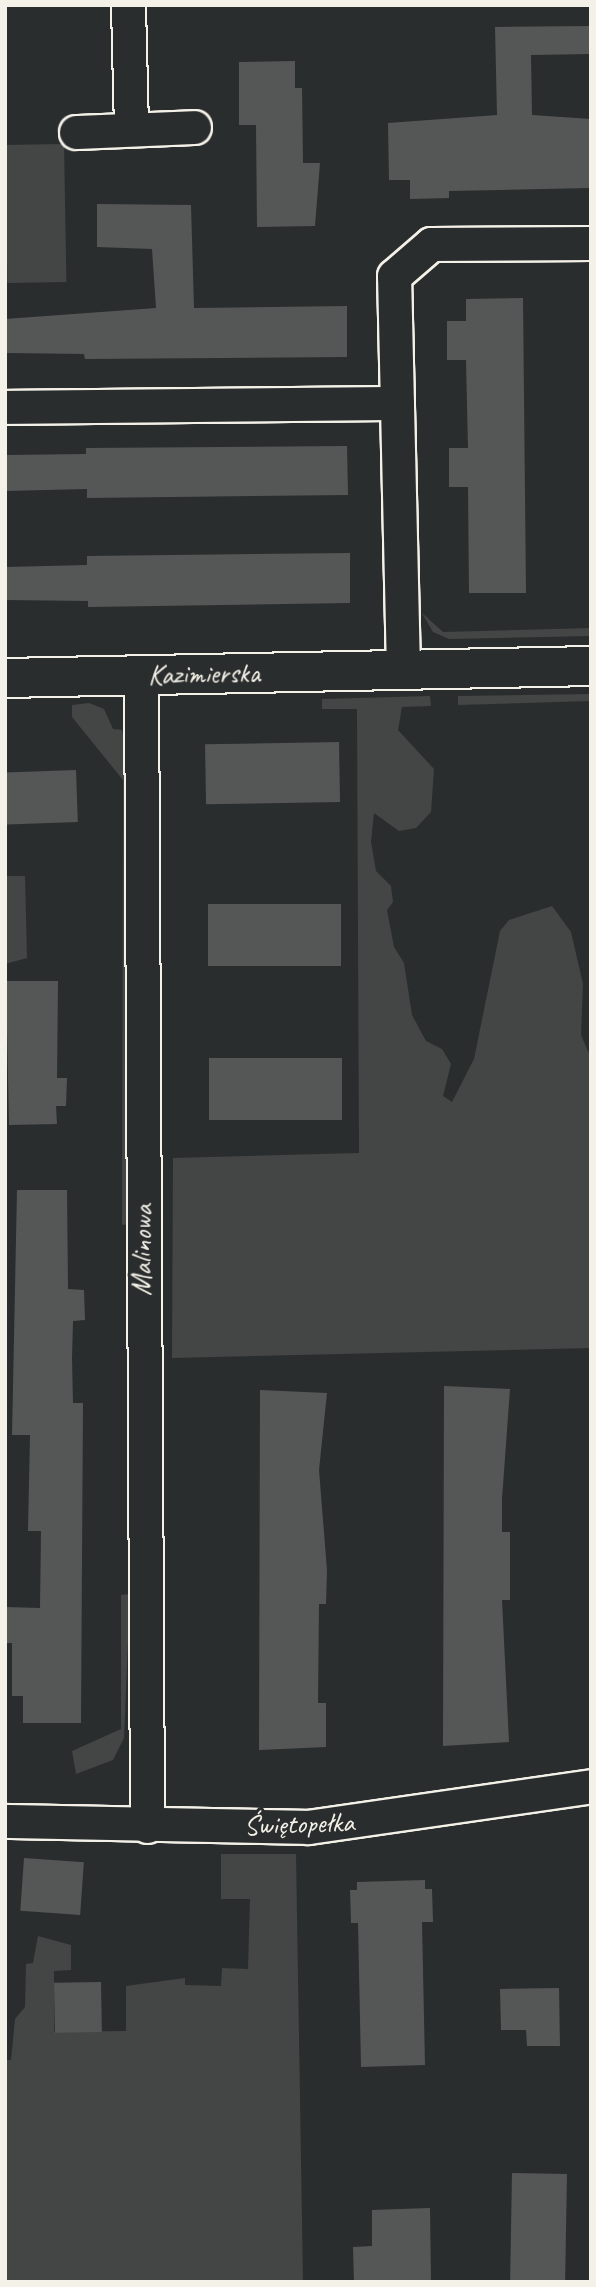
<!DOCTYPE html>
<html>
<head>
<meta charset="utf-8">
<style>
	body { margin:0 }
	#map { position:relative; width:596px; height:2287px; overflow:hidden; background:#2a2d2e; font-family:Caveat,sans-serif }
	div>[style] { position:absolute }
	.green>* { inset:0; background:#444645; transform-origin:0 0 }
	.building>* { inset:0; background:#555756; transform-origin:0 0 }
	.roads { filter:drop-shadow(2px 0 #f4f1e8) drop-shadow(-2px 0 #f4f1e8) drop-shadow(0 2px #f4f1e8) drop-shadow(0 -2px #f4f1e8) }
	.street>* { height:33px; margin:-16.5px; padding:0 16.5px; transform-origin:16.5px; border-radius:16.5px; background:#2a2d2e }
	.secondary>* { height:38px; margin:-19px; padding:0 19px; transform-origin:19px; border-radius:19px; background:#2a2d2e }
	span { translate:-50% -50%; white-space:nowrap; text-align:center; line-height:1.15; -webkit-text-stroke:6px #2a2d2e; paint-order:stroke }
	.street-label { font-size:28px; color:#f4f1e8 }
	.frame { position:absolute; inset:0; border:7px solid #f4f1e8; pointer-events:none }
</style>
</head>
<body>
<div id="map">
	<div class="green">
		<i style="left:64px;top:144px;width:138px;height:59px;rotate:89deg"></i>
		<i style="clip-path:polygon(422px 613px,443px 632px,591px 628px,591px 636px,449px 639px,433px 632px)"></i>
		<i style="clip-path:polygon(591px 694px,591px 701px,458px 705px,458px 696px)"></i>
		<i style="clip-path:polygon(430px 696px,431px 706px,402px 707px,398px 730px,434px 769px,431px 812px,416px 828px,399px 831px,374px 813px,371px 842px,376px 871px,391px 886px,393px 902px,387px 910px,394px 947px,404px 963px,412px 1015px,426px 1041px,442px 1049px,451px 1064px,443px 1096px,452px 1102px,474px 1059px,500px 931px,509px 920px,552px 906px,571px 932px,583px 984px,581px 1035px,591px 1058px,591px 1348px,172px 1358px,173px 1158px,359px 1153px,357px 709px,322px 709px,322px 699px)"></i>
		<i style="clip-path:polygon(89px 703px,104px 709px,113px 729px,122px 730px,128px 763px,128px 1224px,122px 1225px,123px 780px,72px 717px,72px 705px)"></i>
		<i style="clip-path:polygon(5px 876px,25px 876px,27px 958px,5px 964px)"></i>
		<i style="clip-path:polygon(130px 1594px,124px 1738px,113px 1760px,76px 1774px,72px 1751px,121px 1729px,121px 1595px)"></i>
		<i style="clip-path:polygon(221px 1854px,296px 1854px,303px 2282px,5px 2282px,5px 2060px,11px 2060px,15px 2019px,25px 2007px,26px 1964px,33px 1963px,38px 1936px,71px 1945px,71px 1970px,54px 1971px,54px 2032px,126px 2031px,126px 1986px,185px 1978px,185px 1985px,221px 1986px,222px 1968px,248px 1969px,250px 1899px,221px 1899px)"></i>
	</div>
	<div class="building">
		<i style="clip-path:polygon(591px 26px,591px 54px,531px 55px,532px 115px,591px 119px,591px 188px,449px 191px,449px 198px,410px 199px,410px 180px,389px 180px,388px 123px,497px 115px,495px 27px)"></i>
		<i style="clip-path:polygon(295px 61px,295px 88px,302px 88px,303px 163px,320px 163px,315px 226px,257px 227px,256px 125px,239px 125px,239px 62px)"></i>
		<i style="clip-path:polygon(97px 204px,191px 205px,194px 308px,347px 306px,347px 357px,85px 359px,84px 354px,5px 353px,5px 319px,156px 308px,152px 249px,97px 247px)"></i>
		<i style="clip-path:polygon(523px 298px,526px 593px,469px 593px,468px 487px,449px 487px,449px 448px,468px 448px,466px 360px,447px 360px,447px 321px,466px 321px,466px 299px)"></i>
		<i style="clip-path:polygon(347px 446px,348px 495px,87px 498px,87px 489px,5px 491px,5px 455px,86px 454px,86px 448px)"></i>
		<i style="clip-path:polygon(350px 553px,350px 603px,88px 607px,88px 601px,5px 600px,5px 567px,87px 565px,87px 556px)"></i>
		<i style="left:339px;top:742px;width:60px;height:134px;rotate:89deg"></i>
		<i style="left:76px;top:770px;width:52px;height:71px;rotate:88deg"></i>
		<i style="left:208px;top:904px;width:133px;height:62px"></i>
		<i style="clip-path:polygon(6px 981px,58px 981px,57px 1078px,67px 1078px,66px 1106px,56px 1106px,57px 1124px,9px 1125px)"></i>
		<i style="left:209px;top:1058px;width:133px;height:62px"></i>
		<i style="clip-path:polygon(17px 1190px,67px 1190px,68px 1289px,84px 1290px,85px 1320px,73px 1321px,72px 1358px,73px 1403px,83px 1403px,81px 1723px,23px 1723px,23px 1696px,12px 1696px,12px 1643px,5px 1643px,5px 1607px,40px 1608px,41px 1531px,28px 1531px,30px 1435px,12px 1435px)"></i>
		<i style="clip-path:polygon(444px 1386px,510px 1389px,502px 1499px,502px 1532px,510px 1532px,510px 1600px,502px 1600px,509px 1742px,443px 1746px)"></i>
		<i style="clip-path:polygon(260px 1390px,327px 1393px,319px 1470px,327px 1570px,326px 1604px,319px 1604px,318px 1703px,326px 1703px,326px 1747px,259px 1750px)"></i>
		<i style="left:24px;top:1858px;width:60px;height:53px;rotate:4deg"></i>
		<i style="clip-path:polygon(425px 1880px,425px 1889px,432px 1889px,433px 1922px,422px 1922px,425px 2065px,361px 2067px,358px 1923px,351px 1923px,350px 1890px,357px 1890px,357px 1882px)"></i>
		<i style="left:101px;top:1982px;width:50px;height:47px;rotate:89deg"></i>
		<i style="clip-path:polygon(559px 1988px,560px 2046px,527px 2046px,526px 2030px,501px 2030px,500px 1989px)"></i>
		<i style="left:512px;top:2173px;width:55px;height:109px;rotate:1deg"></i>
		<i style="clip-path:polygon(430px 2208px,431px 2282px,354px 2282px,353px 2247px,372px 2246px,372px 2210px)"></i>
	</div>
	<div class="roads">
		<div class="street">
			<i style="left:128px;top:5px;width:124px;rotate:88.6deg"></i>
			<i style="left:76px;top:132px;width:118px;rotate:-2.4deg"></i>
			<i style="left:5px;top:407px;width:392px;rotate:-0.6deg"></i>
			<i style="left:403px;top:670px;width:394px;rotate:-91.3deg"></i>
			<i style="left:394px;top:276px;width:49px;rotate:-40.9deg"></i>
			<i style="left:431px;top:244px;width:160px;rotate:-0.4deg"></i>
			<i style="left:141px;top:675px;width:1151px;rotate:89.7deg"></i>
			<i style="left:5px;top:1821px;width:303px;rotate:1.1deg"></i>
			<i style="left:308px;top:1827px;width:286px;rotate:-8.2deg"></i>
		</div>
		<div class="secondary">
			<i style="left:5px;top:678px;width:586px;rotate:-1.17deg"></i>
		</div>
	</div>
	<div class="street-label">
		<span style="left:204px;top:674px;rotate:-1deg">Kazimierska</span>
		<span style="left:142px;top:1250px;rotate:-89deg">Malinowa</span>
		<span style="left:299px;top:1824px;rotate:-2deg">Świętopełka</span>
	</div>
	<div class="frame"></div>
</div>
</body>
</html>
